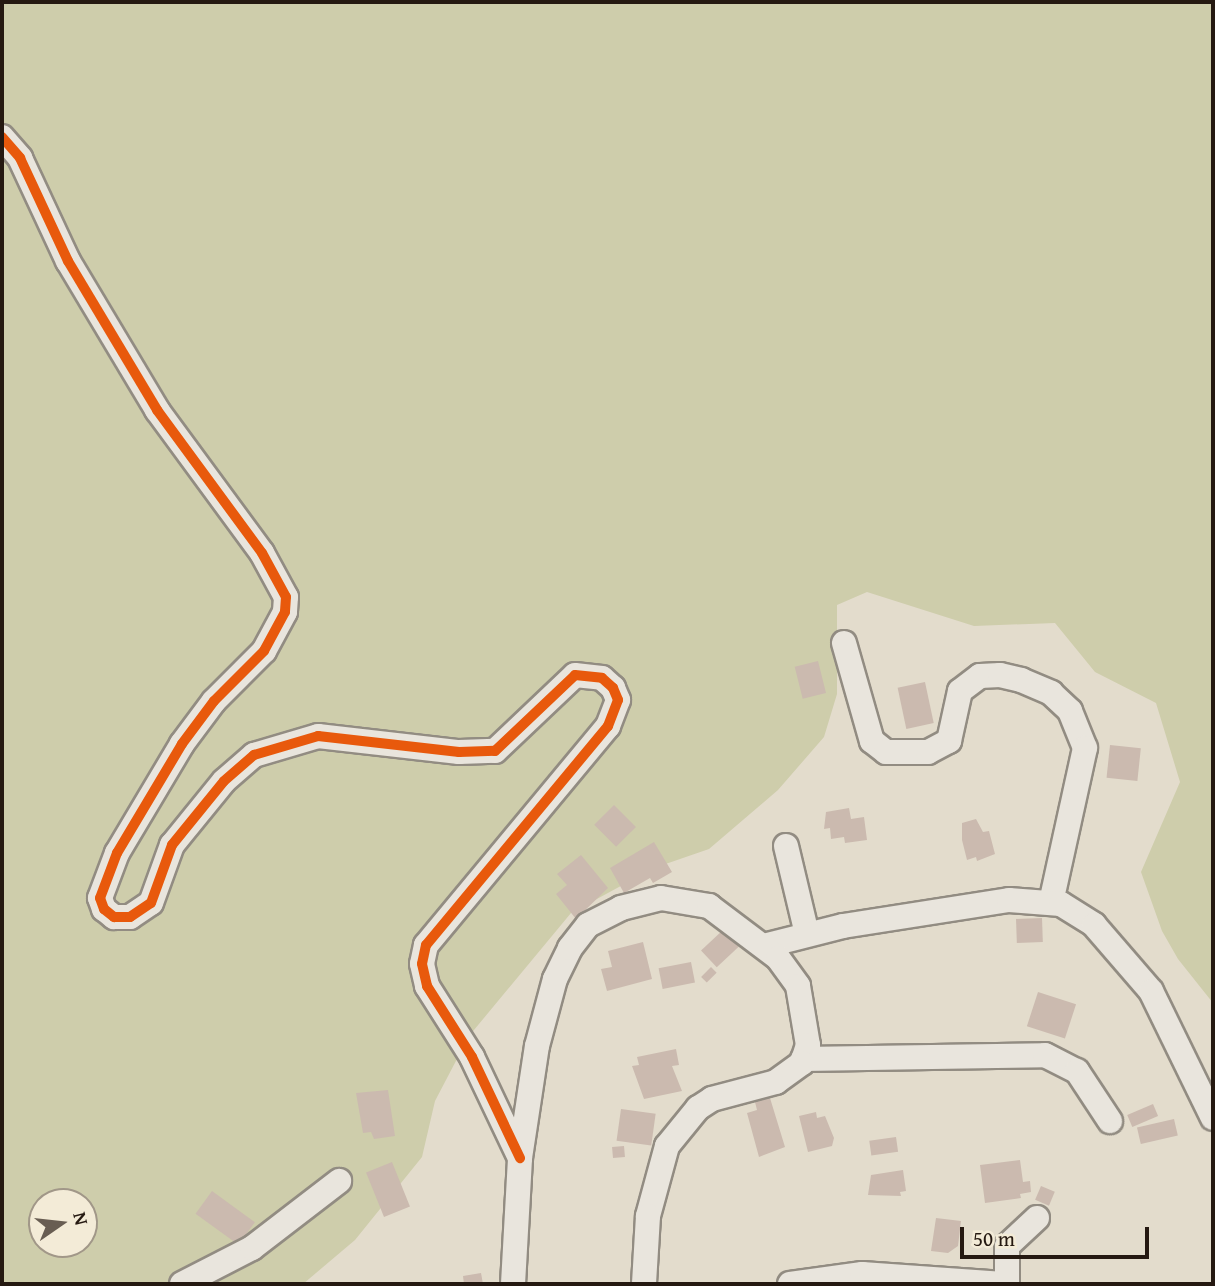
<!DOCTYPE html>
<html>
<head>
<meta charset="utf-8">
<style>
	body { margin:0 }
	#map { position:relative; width:1215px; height:1286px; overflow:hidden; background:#e3dccc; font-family:"Gentium Book Plus",serif }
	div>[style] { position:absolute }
	.green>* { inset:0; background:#cecdab }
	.building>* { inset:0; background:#cbbaaf; transform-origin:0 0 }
	.roads { filter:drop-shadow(2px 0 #928c82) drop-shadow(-2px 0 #928c82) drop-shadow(0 2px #928c82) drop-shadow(0 -2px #928c82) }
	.street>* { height:24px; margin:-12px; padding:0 12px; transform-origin:12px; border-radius:12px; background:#e9e5dd }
	.cycleway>* { height:10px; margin:-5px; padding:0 5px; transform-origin:5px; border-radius:5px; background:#e8590c }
	span { translate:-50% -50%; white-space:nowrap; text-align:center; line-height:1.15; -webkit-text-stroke:7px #f3ebd7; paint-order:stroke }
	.frame { position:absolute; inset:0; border:4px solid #251911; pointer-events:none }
	.north { position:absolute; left:28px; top:1188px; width:70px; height:70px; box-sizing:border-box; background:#f3ebd7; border:2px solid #a19788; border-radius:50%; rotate:76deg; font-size:19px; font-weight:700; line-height:28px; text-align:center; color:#251911 }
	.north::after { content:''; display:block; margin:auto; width:24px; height:32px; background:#685d52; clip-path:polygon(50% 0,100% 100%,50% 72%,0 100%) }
	.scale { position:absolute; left:960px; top:1227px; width:189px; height:32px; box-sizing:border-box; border:4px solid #251911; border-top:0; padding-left:9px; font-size:21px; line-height:24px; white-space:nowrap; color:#251911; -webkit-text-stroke:5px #f3ebd7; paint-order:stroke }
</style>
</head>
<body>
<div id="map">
	<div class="green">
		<i style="clip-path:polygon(evenodd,2px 2px,1213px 2px,1213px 1003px,1178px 959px,1162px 931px,1141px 872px,1180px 782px,1156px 703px,1095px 672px,1055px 623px,974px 626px,867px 592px,837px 605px,837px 694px,824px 737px,778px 790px,709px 849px,654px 868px,571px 913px,469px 1036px,435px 1101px,422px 1157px,355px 1240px,303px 1284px,2px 1284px,2px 2px,42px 1202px,84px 1202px,84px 1244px,42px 1244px,42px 1202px)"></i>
	</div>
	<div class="building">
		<i style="left:818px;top:661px;width:33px;height:24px;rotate:76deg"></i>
		<i style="left:925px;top:682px;width:42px;height:28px;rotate:78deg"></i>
		<i style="left:1110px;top:745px;width:31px;height:33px;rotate:6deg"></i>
		<i style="left:614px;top:805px;width:31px;height:28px;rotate:45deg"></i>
		<i style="clip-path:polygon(849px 808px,851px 819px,864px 817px,867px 840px,845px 843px,844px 837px,831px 839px,830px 828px,824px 829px,826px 812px)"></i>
		<i style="clip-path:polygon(976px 819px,983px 832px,989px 831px,995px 854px,977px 861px,976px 857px,967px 860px,962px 840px,962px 823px)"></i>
		<i style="clip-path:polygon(654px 842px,672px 872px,653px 883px,650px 878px,624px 893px,610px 868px)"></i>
		<i style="clip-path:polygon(581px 855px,608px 888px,576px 919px,556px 894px,567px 885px,557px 874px)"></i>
		<i style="left:1042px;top:918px;width:24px;height:26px;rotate:88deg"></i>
		<i style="left:723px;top:930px;width:23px;height:30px;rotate:47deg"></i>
		<i style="clip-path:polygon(643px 942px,652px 979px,607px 991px,601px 969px,612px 967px,608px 951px)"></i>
		<i style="left:691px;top:962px;width:21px;height:33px;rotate:79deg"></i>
		<i style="left:711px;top:967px;width:8px;height:14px;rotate:45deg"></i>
		<i style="left:1038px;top:992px;width:40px;height:36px;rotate:18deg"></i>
		<i style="clip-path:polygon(676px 1049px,679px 1065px,672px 1066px,682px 1091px,644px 1099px,632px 1066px,639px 1065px,637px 1057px)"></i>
		<i style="clip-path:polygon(388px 1090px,395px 1136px,374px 1139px,371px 1132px,363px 1133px,356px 1093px)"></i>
		<i style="clip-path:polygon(770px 1098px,785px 1147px,759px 1157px,747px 1113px,757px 1110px,755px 1102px)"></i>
		<i style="left:1153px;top:1104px;width:13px;height:28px;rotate:67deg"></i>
		<i style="left:621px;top:1109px;width:35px;height:32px;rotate:8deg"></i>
		<i style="clip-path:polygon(816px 1112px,817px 1118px,825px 1116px,834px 1138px,832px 1146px,808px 1152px,799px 1116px)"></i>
		<i style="left:1174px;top:1119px;width:17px;height:38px;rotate:77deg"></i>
		<i style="left:896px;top:1137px;width:15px;height:27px;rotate:82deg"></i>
		<i style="left:624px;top:1146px;width:11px;height:12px;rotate:85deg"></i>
		<i style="clip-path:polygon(1020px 1160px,1023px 1182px,1030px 1181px,1031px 1192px,1020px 1194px,1021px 1198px,985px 1203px,980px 1165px)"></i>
		<i style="left:392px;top:1162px;width:48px;height:28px;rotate:68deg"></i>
		<i style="clip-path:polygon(903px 1170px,906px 1191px,900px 1192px,901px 1196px,868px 1195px,871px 1175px)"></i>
		<i style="left:1041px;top:1186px;width:15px;height:15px;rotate:23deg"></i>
		<i style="left:212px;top:1191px;width:53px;height:28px;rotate:36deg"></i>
		<i style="clip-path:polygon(936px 1218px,961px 1221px,958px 1246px,948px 1253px,931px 1251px)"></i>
		<i style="clip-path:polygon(481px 1273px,483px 1284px,464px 1284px,463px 1276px)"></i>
	</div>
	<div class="roads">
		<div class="street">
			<i style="left:2px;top:137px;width:28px;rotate:49deg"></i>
			<i style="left:20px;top:158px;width:114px;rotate:65deg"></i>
			<i style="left:68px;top:261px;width:174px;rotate:59.1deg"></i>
			<i style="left:157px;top:410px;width:177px;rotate:53.7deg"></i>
			<i style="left:262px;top:553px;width:50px;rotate:61.4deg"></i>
			<i style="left:286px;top:597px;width:15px;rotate:94deg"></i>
			<i style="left:285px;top:612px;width:44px;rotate:118.3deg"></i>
			<i style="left:264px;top:651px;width:71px;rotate:135deg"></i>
			<i style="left:214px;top:701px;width:54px;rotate:126.7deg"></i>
			<i style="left:182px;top:744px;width:127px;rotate:120.8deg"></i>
			<i style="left:117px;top:853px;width:48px;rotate:110.7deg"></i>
			<i style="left:100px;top:898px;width:12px;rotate:70deg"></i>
			<i style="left:104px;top:909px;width:13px;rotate:39deg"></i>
			<i style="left:114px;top:917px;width:16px"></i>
			<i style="left:130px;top:917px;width:25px;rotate:-34deg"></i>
			<i style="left:151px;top:903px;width:62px;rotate:-70.1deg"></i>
			<i style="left:172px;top:845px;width:82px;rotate:-50.9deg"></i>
			<i style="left:224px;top:781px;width:40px;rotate:-41deg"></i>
			<i style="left:254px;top:755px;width:67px;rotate:-16.5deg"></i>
			<i style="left:318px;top:736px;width:142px;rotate:6.5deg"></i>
			<i style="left:459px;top:752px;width:36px;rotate:-2deg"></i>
			<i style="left:495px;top:751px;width:110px;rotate:-43.5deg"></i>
			<i style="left:575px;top:675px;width:27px;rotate:6deg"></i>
			<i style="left:602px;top:678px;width:15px;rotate:42deg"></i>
			<i style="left:613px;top:688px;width:13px;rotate:67deg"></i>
			<i style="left:618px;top:700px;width:28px;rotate:111deg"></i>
			<i style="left:608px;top:726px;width:285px;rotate:129.7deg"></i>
			<i style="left:426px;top:945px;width:19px;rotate:102deg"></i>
			<i style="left:422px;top:964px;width:23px;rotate:77deg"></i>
			<i style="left:427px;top:986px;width:84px;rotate:57.6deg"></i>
			<i style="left:472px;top:1057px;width:112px;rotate:64.6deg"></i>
			<i style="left:844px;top:643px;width:102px;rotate:74.1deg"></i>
			<i style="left:872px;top:741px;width:18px;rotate:38deg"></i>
			<i style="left:886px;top:752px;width:42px"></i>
			<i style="left:928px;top:752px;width:24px;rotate:-28deg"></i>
			<i style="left:949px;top:741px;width:51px;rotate:-77.6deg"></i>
			<i style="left:960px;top:691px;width:25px;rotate:-37deg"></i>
			<i style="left:980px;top:676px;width:20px;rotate:-3deg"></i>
			<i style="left:1000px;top:675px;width:22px;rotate:13deg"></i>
			<i style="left:1021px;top:680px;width:33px;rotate:23deg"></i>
			<i style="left:1051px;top:693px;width:26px;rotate:43deg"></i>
			<i style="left:1070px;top:711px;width:40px;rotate:68deg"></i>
			<i style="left:1085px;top:748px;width:158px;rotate:102.4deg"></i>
			<i style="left:786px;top:846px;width:90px;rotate:76.6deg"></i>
			<i style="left:764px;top:946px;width:81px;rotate:-14.2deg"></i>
			<i style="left:843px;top:926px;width:168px;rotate:-8.9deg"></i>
			<i style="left:1009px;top:900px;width:52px;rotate:4.4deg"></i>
			<i style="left:1061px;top:904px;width:39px;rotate:32deg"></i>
			<i style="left:1094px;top:925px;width:87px;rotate:49.2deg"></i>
			<i style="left:1151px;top:991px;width:141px;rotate:64deg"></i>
			<i style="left:803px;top:1059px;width:242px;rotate:-0.9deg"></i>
			<i style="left:1045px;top:1055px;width:36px;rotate:27deg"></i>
			<i style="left:1077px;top:1071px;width:60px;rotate:56.6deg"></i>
			<i style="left:182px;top:1284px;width:79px;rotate:-27.2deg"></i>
			<i style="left:252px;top:1248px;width:110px;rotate:-37.6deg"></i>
			<i style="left:513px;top:1284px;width:126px;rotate:-86.8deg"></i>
			<i style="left:520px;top:1158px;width:113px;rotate:-81.4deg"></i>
			<i style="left:537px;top:1046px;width:69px;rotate:-75deg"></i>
			<i style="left:555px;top:979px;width:34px;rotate:-64deg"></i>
			<i style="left:570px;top:948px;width:29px;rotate:-52deg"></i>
			<i style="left:588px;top:925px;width:37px;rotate:-27deg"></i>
			<i style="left:621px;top:908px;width:41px;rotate:-14deg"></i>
			<i style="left:661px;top:898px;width:49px;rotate:9.5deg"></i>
			<i style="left:709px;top:906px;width:86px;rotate:37deg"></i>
			<i style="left:778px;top:958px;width:34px;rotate:54deg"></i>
			<i style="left:798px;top:986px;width:60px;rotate:80.4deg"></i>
			<i style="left:808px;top:1045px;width:19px;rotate:108deg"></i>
			<i style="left:802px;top:1063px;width:32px;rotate:144deg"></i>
			<i style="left:776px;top:1082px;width:66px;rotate:165.1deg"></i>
			<i style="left:712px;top:1099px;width:17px;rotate:147deg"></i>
			<i style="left:698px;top:1108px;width:49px;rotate:129.2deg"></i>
			<i style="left:667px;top:1146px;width:73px;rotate:105.2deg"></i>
			<i style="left:648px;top:1216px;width:68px;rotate:93.4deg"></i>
			<i style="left:790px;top:1284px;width:73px;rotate:-7.9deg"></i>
			<i style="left:862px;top:1274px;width:142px;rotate:4deg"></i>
			<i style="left:1007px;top:1284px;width:38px;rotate:-90deg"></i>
			<i style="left:1007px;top:1246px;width:41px;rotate:-43deg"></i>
		</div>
	</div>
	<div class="cycleway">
		<i style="left:2px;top:137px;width:28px;rotate:49deg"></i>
		<i style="left:20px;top:158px;width:114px;rotate:65deg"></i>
		<i style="left:68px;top:261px;width:174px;rotate:59.1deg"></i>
		<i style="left:157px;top:410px;width:177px;rotate:53.7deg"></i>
		<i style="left:262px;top:553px;width:50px;rotate:61.4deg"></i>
		<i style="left:286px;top:597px;width:15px;rotate:94deg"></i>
		<i style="left:285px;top:612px;width:44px;rotate:118.3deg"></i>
		<i style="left:264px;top:651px;width:71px;rotate:135deg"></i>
		<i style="left:214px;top:701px;width:54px;rotate:126.7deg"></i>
		<i style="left:182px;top:744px;width:127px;rotate:120.8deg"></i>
		<i style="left:117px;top:853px;width:48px;rotate:110.7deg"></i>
		<i style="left:100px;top:898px;width:12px;rotate:70deg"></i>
		<i style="left:104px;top:909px;width:13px;rotate:39deg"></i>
		<i style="left:114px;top:917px;width:16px"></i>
		<i style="left:130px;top:917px;width:25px;rotate:-34deg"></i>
		<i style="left:151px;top:903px;width:62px;rotate:-70.1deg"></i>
		<i style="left:172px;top:845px;width:82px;rotate:-50.9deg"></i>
		<i style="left:224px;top:781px;width:40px;rotate:-41deg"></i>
		<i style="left:254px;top:755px;width:67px;rotate:-16.5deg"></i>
		<i style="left:318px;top:736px;width:142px;rotate:6.5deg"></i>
		<i style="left:459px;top:752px;width:36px;rotate:-2deg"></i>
		<i style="left:495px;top:751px;width:110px;rotate:-43.5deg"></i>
		<i style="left:575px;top:675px;width:27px;rotate:6deg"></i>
		<i style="left:602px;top:678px;width:15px;rotate:42deg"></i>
		<i style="left:613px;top:688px;width:13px;rotate:67deg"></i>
		<i style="left:618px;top:700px;width:28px;rotate:111deg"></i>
		<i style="left:608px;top:726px;width:285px;rotate:129.7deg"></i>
		<i style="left:426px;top:945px;width:19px;rotate:102deg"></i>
		<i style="left:422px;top:964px;width:23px;rotate:77deg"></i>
		<i style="left:427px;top:986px;width:84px;rotate:57.6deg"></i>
		<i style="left:472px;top:1057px;width:112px;rotate:64.6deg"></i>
	</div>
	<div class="frame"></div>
	<div class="north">N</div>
	<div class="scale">50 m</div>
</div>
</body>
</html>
